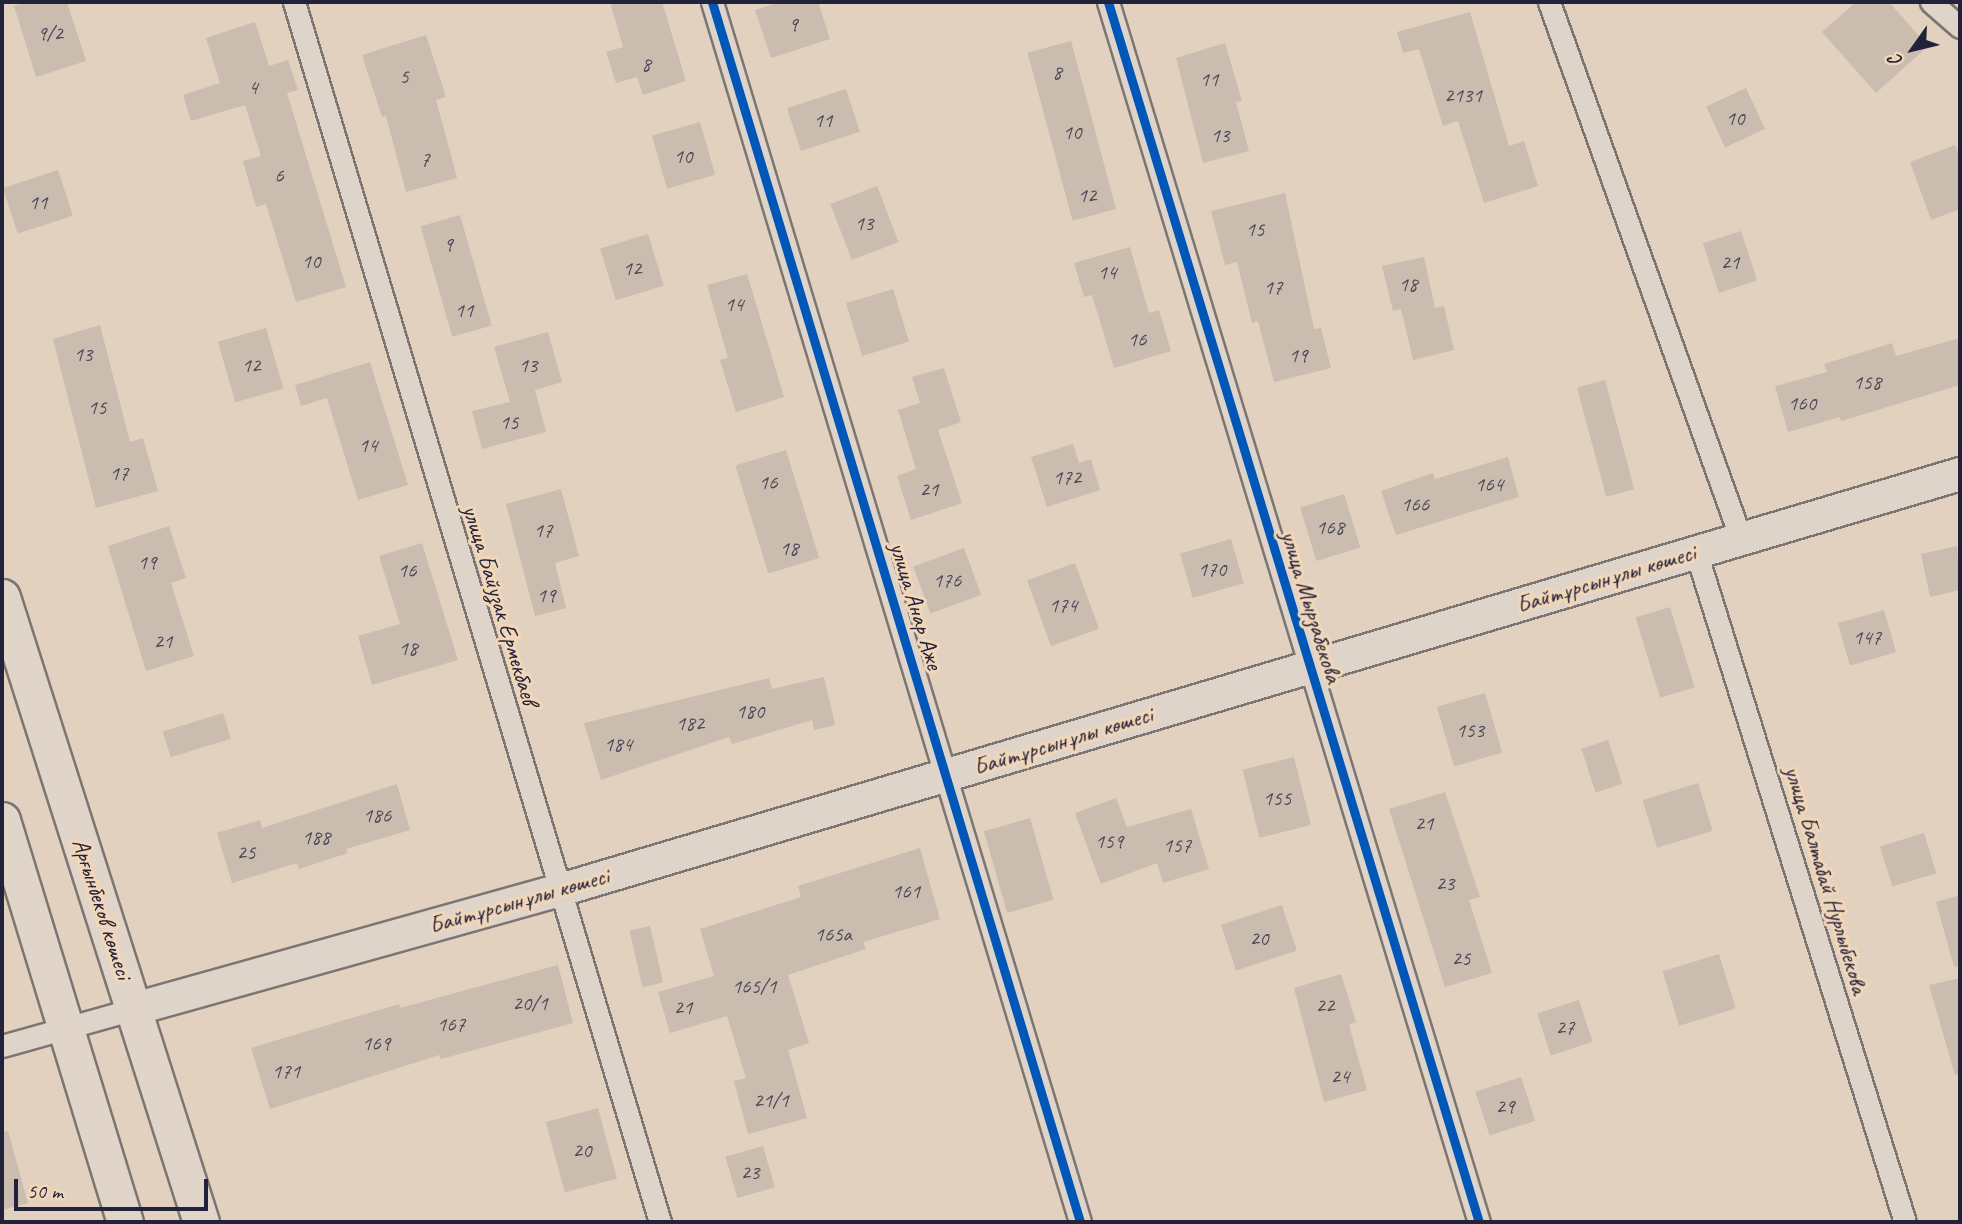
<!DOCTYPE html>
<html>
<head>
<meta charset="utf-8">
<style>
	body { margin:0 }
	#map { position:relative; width:1962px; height:1224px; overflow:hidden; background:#e2d1bf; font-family:Caveat,sans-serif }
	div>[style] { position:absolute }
	.building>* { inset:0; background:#cabcae; transform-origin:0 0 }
	.roads { filter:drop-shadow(2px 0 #7d7572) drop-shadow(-2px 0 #7d7572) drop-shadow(0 2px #7d7572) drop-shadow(0 -2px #7d7572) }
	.street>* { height:21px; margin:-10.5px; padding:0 10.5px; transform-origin:10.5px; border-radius:10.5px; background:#dfd4c9 }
	.secondary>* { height:32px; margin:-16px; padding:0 16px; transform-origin:16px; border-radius:16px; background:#dfd4c9 }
	.primary>* { height:35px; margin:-17.5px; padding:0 17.5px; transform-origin:17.5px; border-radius:17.5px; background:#e0d5c8 }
	.cycleway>* { height:9px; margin:-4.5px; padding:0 4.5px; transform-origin:4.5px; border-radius:4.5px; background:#0057b8 }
	span { translate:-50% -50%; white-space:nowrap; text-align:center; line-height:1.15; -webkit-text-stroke:6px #f2d6b8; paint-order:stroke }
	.number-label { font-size:21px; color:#4c4858 }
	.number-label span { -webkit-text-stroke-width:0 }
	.street-label { font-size:24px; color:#22223b }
	.frame { position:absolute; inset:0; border:4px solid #22223b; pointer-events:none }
	.north { position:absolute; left:1878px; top:14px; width:70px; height:70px; -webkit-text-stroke:5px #f2d6b8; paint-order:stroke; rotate:236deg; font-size:19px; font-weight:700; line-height:28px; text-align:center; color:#22223b }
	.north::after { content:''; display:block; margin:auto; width:24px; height:32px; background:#22223b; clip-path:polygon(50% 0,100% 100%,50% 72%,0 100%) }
	.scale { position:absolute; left:14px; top:1179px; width:194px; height:32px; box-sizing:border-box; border:4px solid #22223b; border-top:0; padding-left:9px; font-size:21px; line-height:24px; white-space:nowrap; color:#22223b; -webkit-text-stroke:5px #f2d6b8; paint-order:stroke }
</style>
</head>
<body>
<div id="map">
	<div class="building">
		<i style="clip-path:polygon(26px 2px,67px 2px,86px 61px,36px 77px,14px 6px)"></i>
		<i style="clip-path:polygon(610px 2px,662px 2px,686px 81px,643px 95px,637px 77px,616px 83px,606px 52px,623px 47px)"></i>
		<i style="clip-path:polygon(781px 2px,818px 2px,830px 39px,771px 58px,755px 10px)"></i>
		<i style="clip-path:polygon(1856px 2px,1889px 2px,1928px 46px,1876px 93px,1822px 32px)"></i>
		<i style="clip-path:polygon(1470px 12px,1509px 146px,1524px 141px,1538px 186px,1484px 203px,1458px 121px,1443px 126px,1419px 49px,1403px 53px,1397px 32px)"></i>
		<i style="clip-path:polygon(255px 22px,269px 66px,288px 60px,298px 90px,287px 93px,346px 287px,296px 302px,266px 204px,256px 207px,243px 161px,261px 156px,245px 105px,191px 121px,183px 95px,220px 83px,206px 38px)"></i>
		<i style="clip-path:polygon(426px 35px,446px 97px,436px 100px,457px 178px,406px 192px,386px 116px,382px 117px,362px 55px)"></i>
		<i style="left:1071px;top:41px;width:174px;height:45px;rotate:75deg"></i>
		<i style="clip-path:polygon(1225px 43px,1242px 101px,1236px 102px,1249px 151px,1203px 163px,1176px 58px)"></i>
		<i style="left:1746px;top:88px;width:45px;height:44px;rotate:65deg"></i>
		<i style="left:846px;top:89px;width:45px;height:62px;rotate:72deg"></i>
		<i style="left:700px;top:122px;width:55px;height:50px;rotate:74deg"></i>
		<i style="clip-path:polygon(1955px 145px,1960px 158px,1960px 209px,1931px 220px,1910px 162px)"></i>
		<i style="left:58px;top:170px;width:48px;height:58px;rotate:72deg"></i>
		<i style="left:877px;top:186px;width:60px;height:50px;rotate:69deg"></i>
		<i style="clip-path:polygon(1285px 193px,1314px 329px,1321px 328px,1331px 368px,1274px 382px,1258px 321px,1252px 323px,1237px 262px,1225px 265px,1211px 211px)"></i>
		<i style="left:460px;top:215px;width:115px;height:41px;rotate:74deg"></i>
		<i style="left:1741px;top:231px;width:52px;height:40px;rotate:72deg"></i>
		<i style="left:648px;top:234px;width:54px;height:50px;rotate:73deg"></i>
		<i style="clip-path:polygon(1130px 247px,1149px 313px,1159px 310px,1171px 351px,1114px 368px,1092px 295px,1084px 297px,1074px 263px)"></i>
		<i style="clip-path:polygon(1424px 257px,1435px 308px,1444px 306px,1454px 350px,1413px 360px,1401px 309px,1393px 311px,1382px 266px)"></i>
		<i style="clip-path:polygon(747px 274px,784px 397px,736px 412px,720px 360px,728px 358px,707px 285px)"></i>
		<i style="left:893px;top:289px;width:55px;height:49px;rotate:73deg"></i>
		<i style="clip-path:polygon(100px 325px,130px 442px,143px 438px,158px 491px,96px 508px,53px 339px)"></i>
		<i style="left:266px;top:328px;width:63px;height:50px;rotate:74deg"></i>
		<i style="clip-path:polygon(548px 332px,562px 382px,535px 390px,546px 432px,482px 449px,472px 411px,510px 402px,494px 347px)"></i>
		<i style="clip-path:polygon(1960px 338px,1960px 385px,1841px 421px,1840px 417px,1788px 432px,1775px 386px,1827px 372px,1824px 364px,1892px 343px,1896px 356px)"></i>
		<i style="clip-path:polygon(370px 362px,408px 485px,358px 500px,327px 398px,301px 406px,295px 385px)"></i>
		<i style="clip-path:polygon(944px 368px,961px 422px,938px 430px,962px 503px,911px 520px,897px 476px,916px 469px,898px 410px,920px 403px,912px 377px)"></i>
		<i style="left:1605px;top:380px;width:113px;height:29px;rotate:75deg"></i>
		<i style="clip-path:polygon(1073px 444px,1079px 463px,1091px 459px,1100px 490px,1047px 507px,1031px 457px)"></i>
		<i style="left:786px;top:450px;width:113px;height:53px;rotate:73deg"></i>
		<i style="clip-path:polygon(1508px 457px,1519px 497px,1396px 535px,1381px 491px,1433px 473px,1435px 479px)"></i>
		<i style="clip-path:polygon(561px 489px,579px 556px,555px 563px,566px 608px,535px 616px,506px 504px)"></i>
		<i style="left:1344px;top:494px;width:56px;height:46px;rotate:73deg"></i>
		<i style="clip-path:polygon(169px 526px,186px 578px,171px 583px,194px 656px,146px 671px,108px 546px)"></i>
		<i style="left:1231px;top:539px;width:46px;height:53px;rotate:74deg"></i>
		<i style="clip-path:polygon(422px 543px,458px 660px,372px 685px,358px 636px,400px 624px,379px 556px)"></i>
		<i style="clip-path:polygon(1957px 546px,1960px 590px,1930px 597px,1921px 554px)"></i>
		<i style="left:964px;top:548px;width:50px;height:54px;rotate:70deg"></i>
		<i style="left:1075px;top:563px;width:70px;height:51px;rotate:70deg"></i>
		<i style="left:1670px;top:607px;width:84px;height:36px;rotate:73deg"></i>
		<i style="left:1884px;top:610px;width:44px;height:48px;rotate:74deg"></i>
		<i style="clip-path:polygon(824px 677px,835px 725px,814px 730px,812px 720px,732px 744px,729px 737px,601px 780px,584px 723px,769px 678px,772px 689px)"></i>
		<i style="left:1485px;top:693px;width:62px;height:50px;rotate:74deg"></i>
		<i style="left:223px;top:713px;width:27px;height:63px;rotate:73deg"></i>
		<i style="left:1608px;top:740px;width:46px;height:28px;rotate:72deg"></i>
		<i style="left:1294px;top:757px;width:70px;height:53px;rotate:76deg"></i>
		<i style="left:1698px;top:783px;width:50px;height:58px;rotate:73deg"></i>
		<i style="clip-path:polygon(397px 784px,410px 830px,346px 849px,348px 853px,299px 869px,297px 863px,232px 883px,217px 833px,260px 820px,262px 828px)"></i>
		<i style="clip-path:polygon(1445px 792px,1480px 897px,1469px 900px,1492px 973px,1445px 987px,1389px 809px)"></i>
		<i style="clip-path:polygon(1116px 798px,1127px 827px,1191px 809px,1209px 869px,1163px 883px,1157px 863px,1101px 884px,1075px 813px)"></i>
		<i style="left:1030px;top:818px;width:85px;height:48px;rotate:74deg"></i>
		<i style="left:1924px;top:833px;width:42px;height:46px;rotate:73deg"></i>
		<i style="clip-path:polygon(920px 848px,940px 919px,863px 942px,866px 949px,788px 975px,809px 1043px,788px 1050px,807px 1118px,748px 1134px,734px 1081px,746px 1078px,727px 1016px,670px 1033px,658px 992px,714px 976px,700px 929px,801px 897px,798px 886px)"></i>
		<i style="clip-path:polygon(1960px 895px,1960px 966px,1954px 967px,1936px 902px)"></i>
		<i style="left:1282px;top:905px;width:48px;height:64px;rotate:72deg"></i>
		<i style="left:650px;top:926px;width:58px;height:21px;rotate:77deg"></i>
		<i style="left:1719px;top:954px;width:57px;height:59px;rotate:73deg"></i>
		<i style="clip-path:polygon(558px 965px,573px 1023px,441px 1059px,439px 1055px,270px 1109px,251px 1048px,399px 1004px,400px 1008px)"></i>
		<i style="clip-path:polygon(1341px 974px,1356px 1022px,1349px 1025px,1367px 1090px,1324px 1102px,1294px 988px)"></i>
		<i style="clip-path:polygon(1960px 978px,1960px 1074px,1955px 1075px,1929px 985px)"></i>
		<i style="left:1579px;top:1000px;width:44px;height:44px;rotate:72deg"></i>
		<i style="left:1521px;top:1077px;width:46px;height:48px;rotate:72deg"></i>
		<i style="left:598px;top:1108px;width:73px;height:54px;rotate:75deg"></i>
		<i style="clip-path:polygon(8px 1131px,28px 1203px,2px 1210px,2px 1132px)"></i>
		<i style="left:763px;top:1146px;width:43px;height:39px;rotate:74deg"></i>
	</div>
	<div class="roads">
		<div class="street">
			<i style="left:294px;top:2px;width:1274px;rotate:73.3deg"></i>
			<i style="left:712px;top:2px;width:1274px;rotate:73.21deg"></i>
			<i style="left:1108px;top:2px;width:1275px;rotate:73.09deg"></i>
			<i style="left:1549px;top:2px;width:570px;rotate:70.33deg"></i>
			<i style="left:1931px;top:2px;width:38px;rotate:41deg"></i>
			<i style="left:1696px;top:552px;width:702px;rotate:72.68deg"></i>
			<i style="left:2px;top:1046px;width:137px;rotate:-15.7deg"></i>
		</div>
		<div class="secondary">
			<i style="left:134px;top:1009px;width:439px;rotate:-15.6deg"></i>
			<i style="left:557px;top:891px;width:1464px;rotate:-16.55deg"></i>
		</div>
		<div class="primary">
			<i style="left:2px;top:597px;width:656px;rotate:72.34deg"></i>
			<i style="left:2px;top:820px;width:420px;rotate:73deg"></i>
		</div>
	</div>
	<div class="cycleway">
		<i style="left:712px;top:2px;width:1274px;rotate:73.21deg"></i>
		<i style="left:1108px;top:2px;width:1275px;rotate:73.09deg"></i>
	</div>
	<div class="number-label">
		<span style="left:793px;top:24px">9</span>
		<span style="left:50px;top:33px">9/2</span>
		<span style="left:646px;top:64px">8</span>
		<span style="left:1057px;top:72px">8</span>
		<span style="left:404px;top:76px">5</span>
		<span style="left:1209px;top:79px">11</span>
		<span style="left:253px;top:87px">4</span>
		<span style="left:1463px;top:95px">2131</span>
		<span style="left:1735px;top:118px">10</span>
		<span style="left:823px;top:120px">11</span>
		<span style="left:1072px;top:132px">10</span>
		<span style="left:1220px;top:135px">13</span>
		<span style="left:683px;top:156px">10</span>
		<span style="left:425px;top:159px">7</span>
		<span style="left:279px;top:175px">6</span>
		<span style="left:1087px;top:195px">12</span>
		<span style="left:38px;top:202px">11</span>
		<span style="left:864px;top:223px">13</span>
		<span style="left:1255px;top:229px">15</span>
		<span style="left:448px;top:244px">9</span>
		<span style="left:311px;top:261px">10</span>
		<span style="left:1730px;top:262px">21</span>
		<span style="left:632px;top:268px">12</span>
		<span style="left:1107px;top:272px">14</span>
		<span style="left:1408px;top:284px">18</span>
		<span style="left:1273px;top:287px">17</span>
		<span style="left:734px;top:304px">14</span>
		<span style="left:464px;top:310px">11</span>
		<span style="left:1137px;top:339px">16</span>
		<span style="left:83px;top:354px">13</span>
		<span style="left:1298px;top:355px">19</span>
		<span style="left:251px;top:365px">12</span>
		<span style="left:528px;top:365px">13</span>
		<span style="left:1867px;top:382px">158</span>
		<span style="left:1802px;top:403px">160</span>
		<span style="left:97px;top:407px">15</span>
		<span style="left:509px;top:422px">15</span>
		<span style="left:368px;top:445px">14</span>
		<span style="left:119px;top:473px">17</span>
		<span style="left:1067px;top:477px">172</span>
		<span style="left:768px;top:482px">16</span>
		<span style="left:1489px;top:484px">164</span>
		<span style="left:929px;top:489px">21</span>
		<span style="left:1415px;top:504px">166</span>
		<span style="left:1330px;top:527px">168</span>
		<span style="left:543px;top:530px">17</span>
		<span style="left:789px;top:548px">18</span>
		<span style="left:147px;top:562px">19</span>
		<span style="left:1212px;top:569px">170</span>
		<span style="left:407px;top:570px">16</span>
		<span style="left:947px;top:580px">176</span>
		<span style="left:546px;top:595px">19</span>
		<span style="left:1063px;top:605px">174</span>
		<span style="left:1867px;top:637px">147</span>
		<span style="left:163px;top:641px">21</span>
		<span style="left:408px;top:648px">18</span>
		<span style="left:750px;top:711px">180</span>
		<span style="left:690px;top:723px">182</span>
		<span style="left:1470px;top:730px">153</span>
		<span style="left:618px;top:744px">184</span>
		<span style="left:1277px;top:798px">155</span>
		<span style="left:377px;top:815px">186</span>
		<span style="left:1424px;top:823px">21</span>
		<span style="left:316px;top:837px">188</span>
		<span style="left:1109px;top:841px">159</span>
		<span style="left:1177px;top:845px">157</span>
		<span style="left:246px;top:852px">25</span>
		<span style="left:1445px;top:883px">23</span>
		<span style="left:906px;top:891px">161</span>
		<span style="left:833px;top:934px">165а</span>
		<span style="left:1259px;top:938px">20</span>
		<span style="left:1461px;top:958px">25</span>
		<span style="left:754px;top:986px">165/1</span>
		<span style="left:530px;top:1003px">20/1</span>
		<span style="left:1325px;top:1005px">22</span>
		<span style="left:683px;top:1007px">21</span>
		<span style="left:451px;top:1024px">167</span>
		<span style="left:1565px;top:1027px">27</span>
		<span style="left:376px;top:1043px">169</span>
		<span style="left:286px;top:1071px">171</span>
		<span style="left:1340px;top:1076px">24</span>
		<span style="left:771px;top:1100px">21/1</span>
		<span style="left:1505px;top:1106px">29</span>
		<span style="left:582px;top:1150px">20</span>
		<span style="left:750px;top:1172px">23</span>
	</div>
	<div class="street-label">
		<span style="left:1606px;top:579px;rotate:-17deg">Байтұрсынұлы көшесі</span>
		<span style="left:500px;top:605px;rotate:73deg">улица Байузак Ермекбаев</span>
		<span style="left:916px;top:606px;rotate:73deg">улица Анар Аже</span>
		<span style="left:1311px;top:607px;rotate:73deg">улица Мырзабекова</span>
		<span style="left:1063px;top:741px;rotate:-17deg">Байтұрсынұлы көшесі</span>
		<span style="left:1826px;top:880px;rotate:73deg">улица Балтабай Нурлыбекова</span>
		<span style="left:519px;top:901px;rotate:-16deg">Байтұрсынұлы көшесі</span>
		<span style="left:102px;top:909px;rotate:72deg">Арғынбеков көшесі</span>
	</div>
	<div class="frame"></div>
	<div class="north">С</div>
	<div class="scale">50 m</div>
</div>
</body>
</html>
